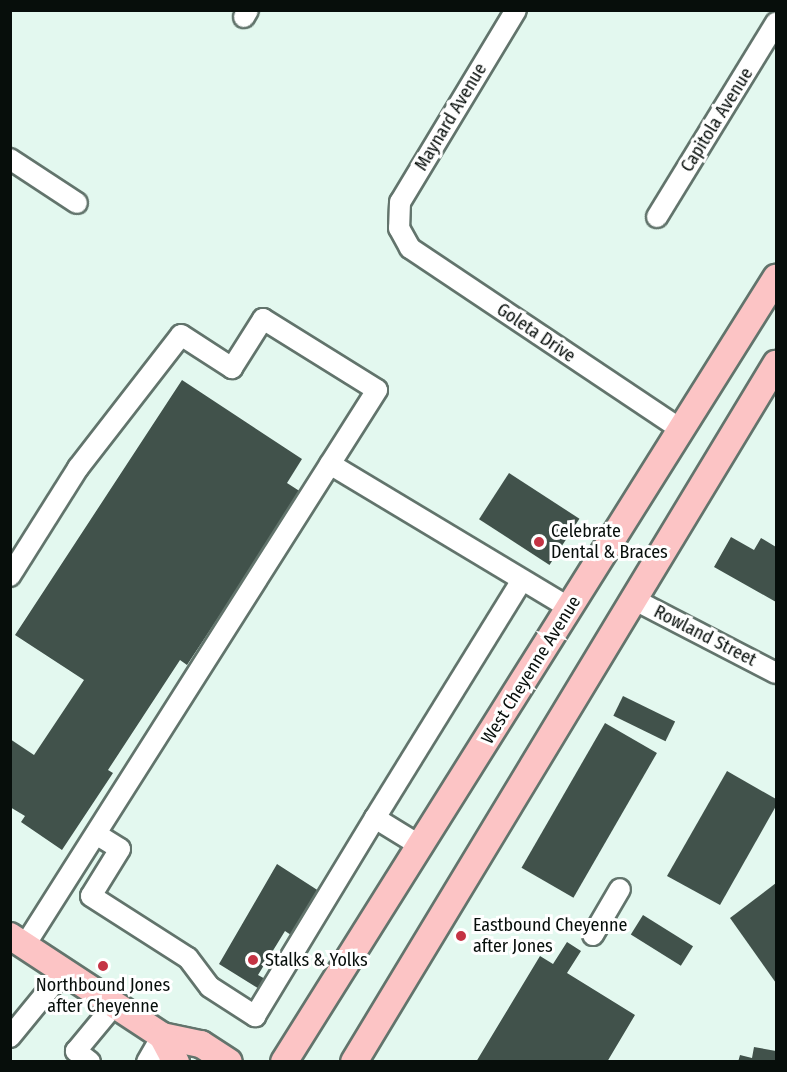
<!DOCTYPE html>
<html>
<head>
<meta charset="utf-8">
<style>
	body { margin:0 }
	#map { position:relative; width:787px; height:1072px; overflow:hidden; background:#e3f8ef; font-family:"Fira Sans Condensed",sans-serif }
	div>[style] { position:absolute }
	.building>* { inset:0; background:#41524b; transform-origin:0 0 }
	.roads { filter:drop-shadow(2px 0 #62746c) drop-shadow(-2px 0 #62746c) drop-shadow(0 2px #62746c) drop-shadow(0 -2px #62746c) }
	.minor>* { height:20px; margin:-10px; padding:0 10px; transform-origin:10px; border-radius:10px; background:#fff }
	.major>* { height:26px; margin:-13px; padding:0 13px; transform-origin:13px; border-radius:13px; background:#fcc4c5 }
	.dots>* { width:16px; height:16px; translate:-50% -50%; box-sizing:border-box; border:3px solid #fff; border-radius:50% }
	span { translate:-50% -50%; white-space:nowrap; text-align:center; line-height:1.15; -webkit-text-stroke:6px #fff; paint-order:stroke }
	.street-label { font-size:18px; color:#070e0b }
	.poi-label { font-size:18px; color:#070e0b }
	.left { translate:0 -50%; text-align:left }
	.frame { position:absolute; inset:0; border:12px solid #070e0b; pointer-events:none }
</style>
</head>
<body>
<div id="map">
	<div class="building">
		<i style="clip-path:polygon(182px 380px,302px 459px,287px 483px,301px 492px,187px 665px,180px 660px,108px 770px,113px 773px,62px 850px,21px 822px,25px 816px,10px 807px,10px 739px,34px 755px,84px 680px,15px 635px)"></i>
		<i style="left:509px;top:473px;width:84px;height:55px;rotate:33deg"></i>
		<i style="clip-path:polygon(731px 537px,754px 550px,761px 538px,776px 547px,776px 602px,714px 567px)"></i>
		<i style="left:623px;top:696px;width:58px;height:22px;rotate:26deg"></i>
		<i style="left:605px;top:723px;width:60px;height:167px;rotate:30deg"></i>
		<i style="clip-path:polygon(727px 771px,776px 799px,776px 806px,720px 905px,667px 876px)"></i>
		<i style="clip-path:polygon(277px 864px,322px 893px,294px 937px,285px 931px,258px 975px,267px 980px,261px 990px,219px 964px)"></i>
		<i style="clip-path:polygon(776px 883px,776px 983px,730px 918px)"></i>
		<i style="left:643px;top:915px;width:59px;height:23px;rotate:32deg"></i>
		<i style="clip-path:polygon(567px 942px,581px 951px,567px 973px,635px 1015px,607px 1062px,476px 1062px,540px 956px,553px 964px)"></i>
		<i style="clip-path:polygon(754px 1047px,776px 1051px,776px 1062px,738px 1062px,740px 1055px,752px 1058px)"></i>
	</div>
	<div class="roads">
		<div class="minor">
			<i style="left:516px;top:10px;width:224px;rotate:121.1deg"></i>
			<i style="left:400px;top:202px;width:26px;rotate:92deg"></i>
			<i style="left:399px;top:228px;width:23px;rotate:61deg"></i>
			<i style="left:410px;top:248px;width:327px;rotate:33.8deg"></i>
			<i style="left:244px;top:17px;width:8px;rotate:-60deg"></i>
			<i style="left:10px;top:159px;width:80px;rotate:33.3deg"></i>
			<i style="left:657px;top:217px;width:228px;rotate:-58.5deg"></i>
			<i style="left:330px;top:464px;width:280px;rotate:31deg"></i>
			<i style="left:10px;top:576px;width:128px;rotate:-57.8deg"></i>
			<i style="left:78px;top:468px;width:168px;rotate:-52.2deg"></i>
			<i style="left:181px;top:335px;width:61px;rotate:32.9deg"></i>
			<i style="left:232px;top:368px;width:58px;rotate:-57.7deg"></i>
			<i style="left:263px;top:319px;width:134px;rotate:31.9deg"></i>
			<i style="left:377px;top:390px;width:657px;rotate:122.38deg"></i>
			<i style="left:633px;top:599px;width:161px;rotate:27.4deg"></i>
			<i style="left:375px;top:818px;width:278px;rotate:-58.3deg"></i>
			<i style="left:96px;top:834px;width:28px;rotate:32deg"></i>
			<i style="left:120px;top:849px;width:55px;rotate:121.7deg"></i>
			<i style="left:91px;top:896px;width:115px;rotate:32.6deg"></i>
			<i style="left:188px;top:958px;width:36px;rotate:53deg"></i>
			<i style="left:210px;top:987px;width:54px;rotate:32.8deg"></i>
			<i style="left:255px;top:1016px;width:232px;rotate:-58.8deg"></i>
			<i style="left:375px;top:818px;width:52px;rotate:31.5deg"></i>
			<i style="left:593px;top:935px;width:53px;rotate:-59.6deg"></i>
			<i style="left:10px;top:1037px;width:85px;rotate:-50.7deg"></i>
			<i style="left:90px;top:1062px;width:18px;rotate:-142deg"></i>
			<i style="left:76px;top:1051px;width:60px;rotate:-50.4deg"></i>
			<i style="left:147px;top:1062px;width:30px;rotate:-60deg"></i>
		</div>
		<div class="major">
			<i style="left:10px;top:936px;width:182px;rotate:33.3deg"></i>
			<i style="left:162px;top:1036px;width:40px;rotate:12deg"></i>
			<i style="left:201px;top:1044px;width:33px;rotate:33deg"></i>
			<i style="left:162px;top:1036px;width:30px;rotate:62deg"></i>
			<i style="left:284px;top:1062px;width:926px;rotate:-57.89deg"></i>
			<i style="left:354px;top:1062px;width:816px;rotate:-58.84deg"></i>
		</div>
	</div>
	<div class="dots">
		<i style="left:539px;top:542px;background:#c43344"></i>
		<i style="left:461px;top:936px;background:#c43344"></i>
		<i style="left:253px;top:960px;background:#c43344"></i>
		<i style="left:103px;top:966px;background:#c43344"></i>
	</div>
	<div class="street-label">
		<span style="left:451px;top:117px;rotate:-59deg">Maynard Avenue</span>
		<span style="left:717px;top:120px;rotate:-58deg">Capitola Avenue</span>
		<span style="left:536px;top:333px;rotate:34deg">Goleta Drive</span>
		<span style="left:705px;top:636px;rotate:27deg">Rowland Street</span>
		<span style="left:531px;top:670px;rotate:-58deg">West Cheyenne Avenue</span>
	</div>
	<div class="poi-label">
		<span class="left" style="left:551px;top:542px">Celebrate<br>Dental &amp; Braces</span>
		<span class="left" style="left:473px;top:936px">Eastbound Cheyenne<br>after Jones</span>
		<span class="left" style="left:265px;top:960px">Stalks &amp; Yolks</span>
		<span style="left:103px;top:996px">Northbound Jones<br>after Cheyenne</span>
	</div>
	<div class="frame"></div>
</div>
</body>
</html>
